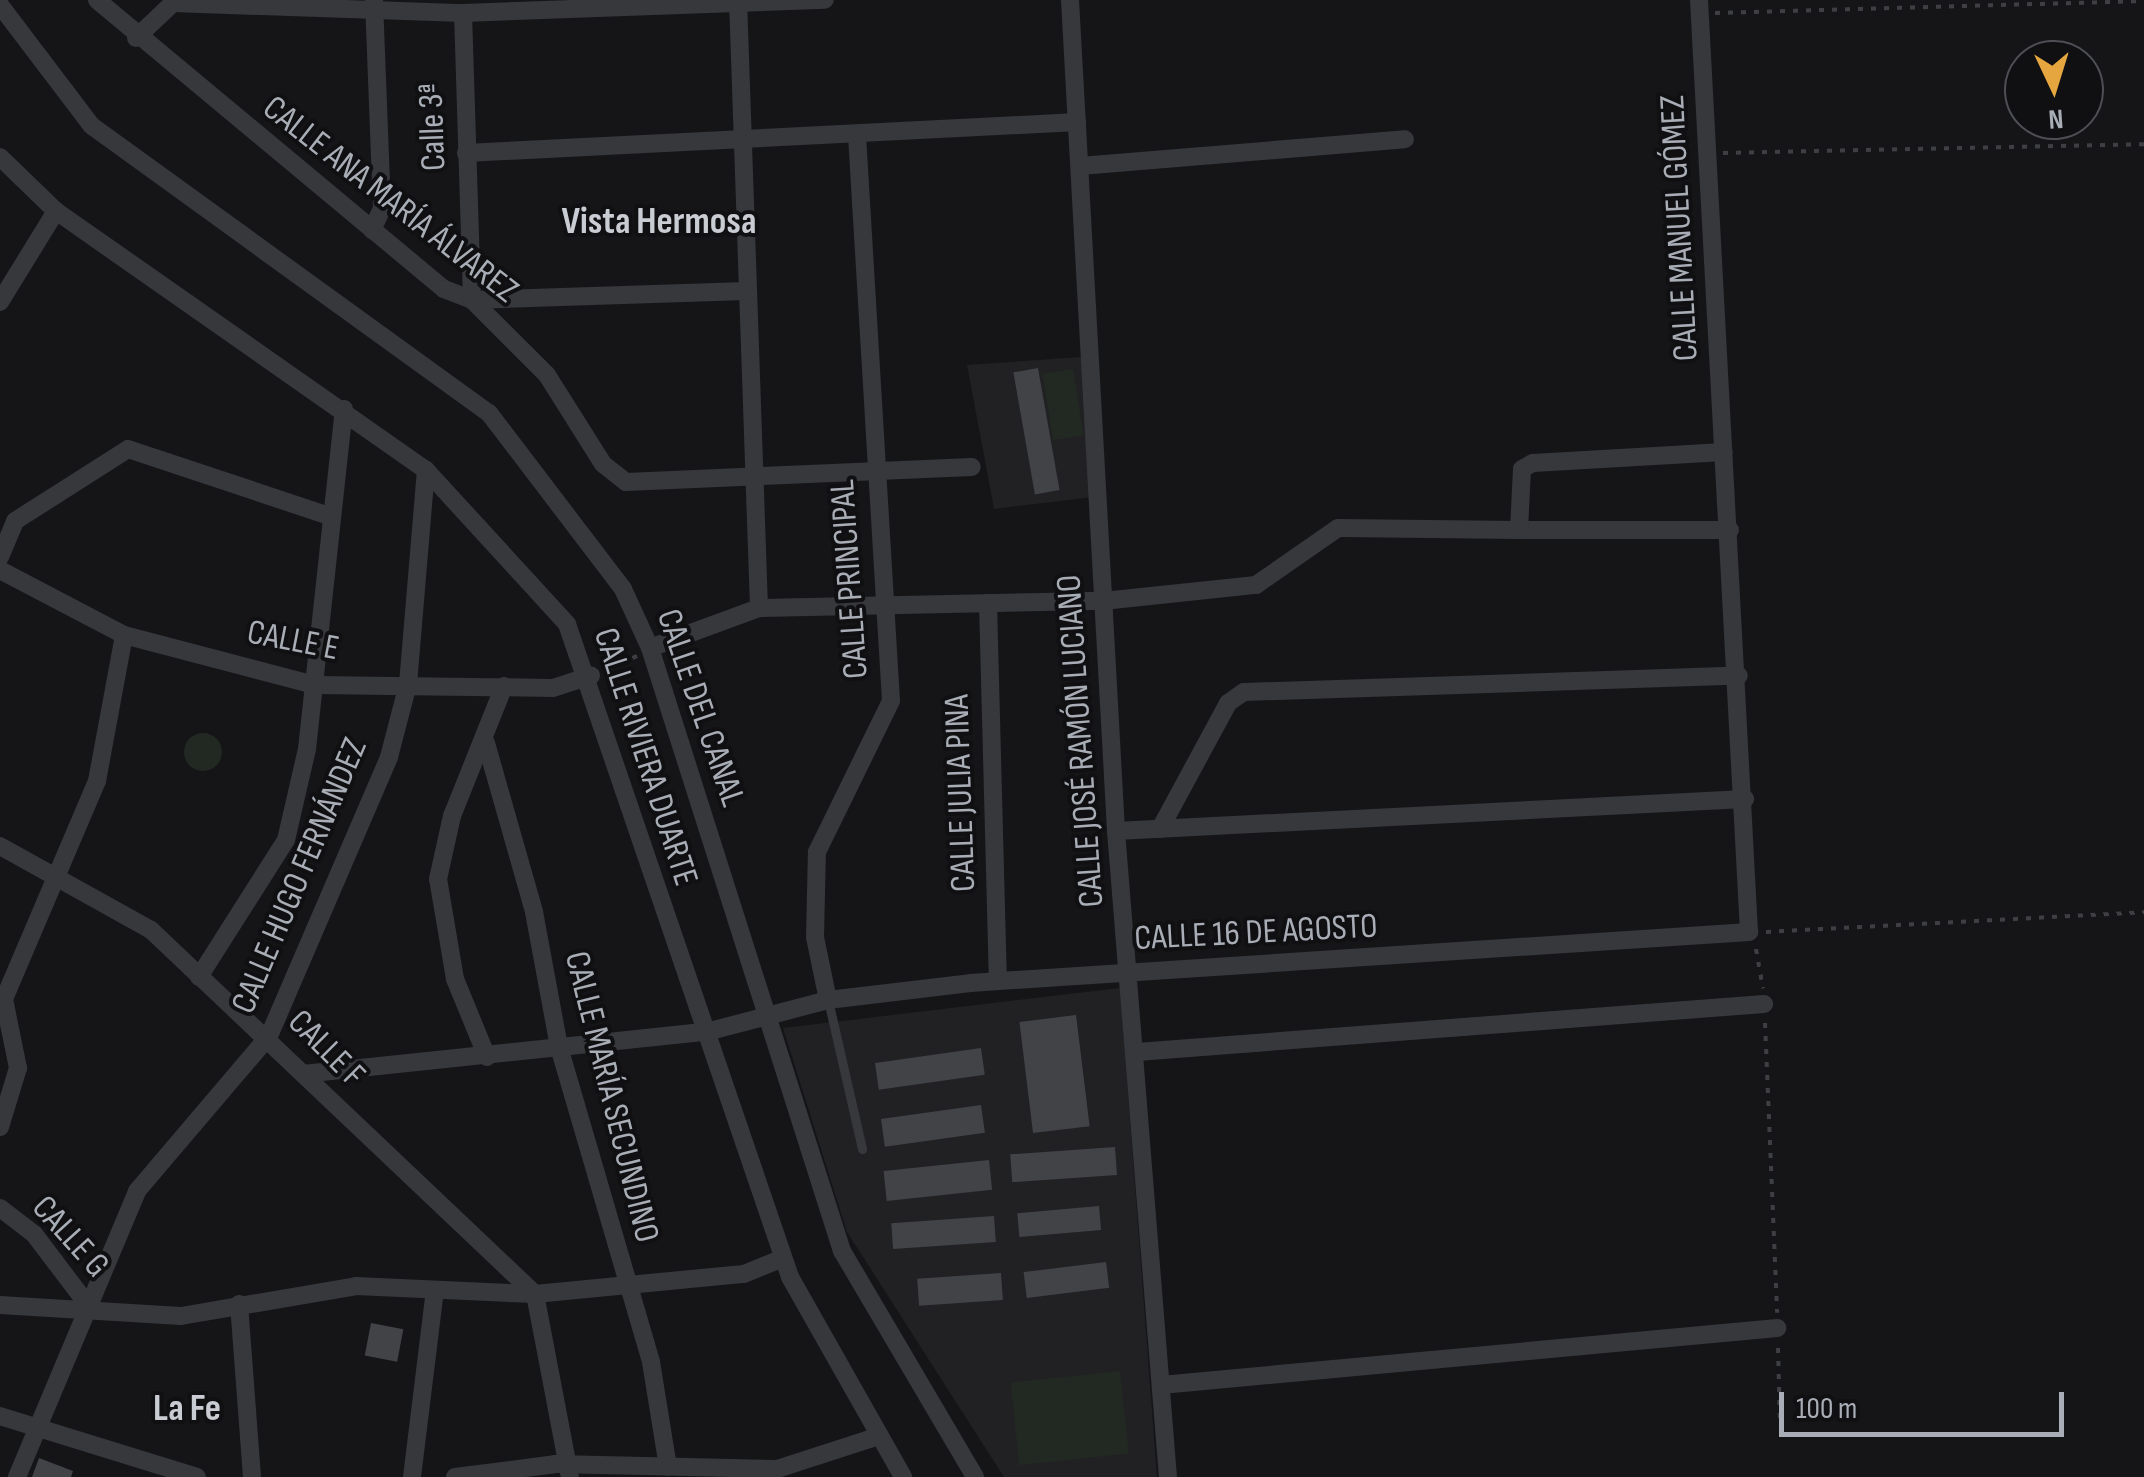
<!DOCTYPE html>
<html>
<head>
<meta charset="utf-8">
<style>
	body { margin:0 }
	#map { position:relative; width:2144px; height:1477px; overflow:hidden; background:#151517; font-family:"Sofia Sans Condensed",sans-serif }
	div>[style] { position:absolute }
	.built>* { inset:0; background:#212124 }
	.green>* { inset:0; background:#222922; transform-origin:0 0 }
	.round { border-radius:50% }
	.building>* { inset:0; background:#424347; transform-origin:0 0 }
	.path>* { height:4px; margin-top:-2px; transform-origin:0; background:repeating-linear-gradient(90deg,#3d3f43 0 5px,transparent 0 13px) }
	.lane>* { height:9px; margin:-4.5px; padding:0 4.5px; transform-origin:4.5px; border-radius:4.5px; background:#36383c }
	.street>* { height:18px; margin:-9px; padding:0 9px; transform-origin:9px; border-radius:9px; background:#36383c }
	span { translate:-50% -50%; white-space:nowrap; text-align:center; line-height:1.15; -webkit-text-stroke:8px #101012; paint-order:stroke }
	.street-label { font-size:35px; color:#a8adb6 }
	.neighbourhood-label { font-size:38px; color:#c9ccd2; font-weight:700 }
	.north { position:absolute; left:2004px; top:40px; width:100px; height:100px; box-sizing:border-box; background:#101012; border:2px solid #4d4f54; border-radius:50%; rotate:176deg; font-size:28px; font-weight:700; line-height:40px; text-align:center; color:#a8adb6 }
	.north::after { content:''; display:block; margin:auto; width:35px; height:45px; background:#e5a63f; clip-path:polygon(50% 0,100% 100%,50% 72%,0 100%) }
	.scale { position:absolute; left:1779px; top:1392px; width:285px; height:45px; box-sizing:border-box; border:5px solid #a8adb6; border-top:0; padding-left:12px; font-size:30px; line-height:35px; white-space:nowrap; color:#a8adb6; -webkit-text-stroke:8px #101012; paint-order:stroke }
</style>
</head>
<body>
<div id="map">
	<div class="built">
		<i style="clip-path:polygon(1081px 357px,1094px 497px,994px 509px,967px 365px)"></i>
		<i style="clip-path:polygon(1120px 988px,1157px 1477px,1004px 1477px,847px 1232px,783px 1028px)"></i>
	</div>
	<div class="green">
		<i style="left:1073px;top:369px;width:67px;height:31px;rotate:81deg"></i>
		<i class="round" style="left:184px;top:733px;width:38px;height:38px"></i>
		<i style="left:1120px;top:1371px;width:83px;height:110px;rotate:84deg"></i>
	</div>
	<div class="building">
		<i style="left:1038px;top:368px;width:124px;height:25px;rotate:80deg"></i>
		<i style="left:1076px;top:1015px;width:112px;height:57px;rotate:83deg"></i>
		<i style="left:981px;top:1048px;width:27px;height:107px;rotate:82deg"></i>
		<i style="left:981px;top:1105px;width:28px;height:101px;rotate:82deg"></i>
		<i style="left:1115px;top:1147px;width:28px;height:105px;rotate:86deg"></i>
		<i style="left:989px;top:1160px;width:30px;height:106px;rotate:84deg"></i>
		<i style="left:1099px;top:1206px;width:24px;height:82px;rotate:85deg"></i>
		<i style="left:994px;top:1216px;width:26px;height:103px;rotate:86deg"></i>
		<i style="left:1106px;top:1262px;width:26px;height:83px;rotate:83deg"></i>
		<i style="left:1001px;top:1273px;width:27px;height:84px;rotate:86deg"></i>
		<i style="left:371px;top:1323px;width:33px;height:33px;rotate:11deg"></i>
		<i style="clip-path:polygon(39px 1458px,73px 1471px,71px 1477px,32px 1477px)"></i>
	</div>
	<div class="path">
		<i style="left:1715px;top:13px;width:429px;rotate:-1.6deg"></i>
		<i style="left:1723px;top:153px;width:421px;rotate:-1.2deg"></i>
		<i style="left:609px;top:669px;width:31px;rotate:-25deg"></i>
		<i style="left:1766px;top:932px;width:379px;rotate:-3deg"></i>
		<i style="left:1756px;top:949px;width:40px;rotate:80deg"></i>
		<i style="left:1765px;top:1023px;width:290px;rotate:87.6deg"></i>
		<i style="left:1778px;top:1348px;width:75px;rotate:88.5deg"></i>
	</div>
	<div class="lane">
		<i style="left:828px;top:1000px;width:153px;rotate:77.1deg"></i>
	</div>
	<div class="street">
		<i style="left:97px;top:0;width:452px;rotate:39.8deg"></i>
		<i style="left:444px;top:289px;width:30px;rotate:21deg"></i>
		<i style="left:472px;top:300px;width:106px;rotate:45deg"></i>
		<i style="left:547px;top:375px;width:105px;rotate:57.8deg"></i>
		<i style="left:603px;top:464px;width:29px;rotate:38deg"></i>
		<i style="left:626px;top:482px;width:346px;rotate:-2.5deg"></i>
		<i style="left:738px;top:0;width:608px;rotate:88.02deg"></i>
		<i style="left:1070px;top:0;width:832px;rotate:86.83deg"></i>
		<i style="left:1116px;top:831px;width:648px;rotate:85.4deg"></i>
		<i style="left:173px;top:3px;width:290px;rotate:2deg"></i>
		<i style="left:463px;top:13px;width:362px;rotate:-2.1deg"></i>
		<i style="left:0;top:5px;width:152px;rotate:52.8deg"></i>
		<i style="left:92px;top:126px;width:490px;rotate:35.9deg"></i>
		<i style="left:489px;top:413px;width:221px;rotate:52.7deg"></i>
		<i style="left:623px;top:589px;width:65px;rotate:65.4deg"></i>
		<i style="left:650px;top:648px;width:633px;rotate:72.34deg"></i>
		<i style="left:842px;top:1251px;width:262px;rotate:59.5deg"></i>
		<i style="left:463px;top:13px;width:287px;rotate:88.2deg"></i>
		<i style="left:472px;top:300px;width:274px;rotate:-1.9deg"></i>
		<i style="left:136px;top:38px;width:55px;rotate:-43.5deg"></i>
		<i style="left:466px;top:153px;width:612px;rotate:-2.9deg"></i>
		<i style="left:0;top:157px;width:78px;rotate:44deg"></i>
		<i style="left:56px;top:211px;width:452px;rotate:35deg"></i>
		<i style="left:426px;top:470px;width:209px;rotate:47.5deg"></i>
		<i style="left:567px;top:624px;width:690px;rotate:71.14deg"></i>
		<i style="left:790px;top:1277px;width:230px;rotate:60.5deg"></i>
		<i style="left:1080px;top:166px;width:326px;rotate:-4.7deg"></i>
		<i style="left:372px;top:230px;width:23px;rotate:-65deg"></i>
		<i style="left:382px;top:209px;width:209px;rotate:-92.2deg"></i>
		<i style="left:0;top:302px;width:107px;rotate:-58.4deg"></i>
		<i style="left:1519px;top:530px;width:211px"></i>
		<i style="left:0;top:557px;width:39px;rotate:-67deg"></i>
		<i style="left:15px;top:521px;width:134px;rotate:-32.5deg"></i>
		<i style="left:128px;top:449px;width:212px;rotate:18.4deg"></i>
		<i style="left:0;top:570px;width:140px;rotate:27.7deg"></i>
		<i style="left:124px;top:635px;width:197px;rotate:14.7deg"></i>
		<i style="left:315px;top:685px;width:238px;rotate:0.7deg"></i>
		<i style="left:553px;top:688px;width:40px;rotate:-18deg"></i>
		<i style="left:988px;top:603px;width:378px;rotate:88.5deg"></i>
		<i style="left:650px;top:648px;width:116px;rotate:-20.2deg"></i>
		<i style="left:759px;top:608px;width:344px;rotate:-1.2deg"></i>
		<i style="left:1103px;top:601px;width:154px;rotate:-6deg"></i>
		<i style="left:1256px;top:585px;width:100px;rotate:-34.8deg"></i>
		<i style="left:1338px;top:528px;width:181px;rotate:0.6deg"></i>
		<i style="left:1519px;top:530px;width:61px;rotate:-87.2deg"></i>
		<i style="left:1522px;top:469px;width:13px;rotate:-29deg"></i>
		<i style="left:1533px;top:463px;width:191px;rotate:-3.3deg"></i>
		<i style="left:486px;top:743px;width:176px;rotate:74.1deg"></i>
		<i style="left:534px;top:912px;width:137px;rotate:79.5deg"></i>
		<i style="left:559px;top:1047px;width:328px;rotate:73.7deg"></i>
		<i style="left:651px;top:1362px;width:106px;rotate:80.8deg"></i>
		<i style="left:1160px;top:829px;width:143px;rotate:-61.6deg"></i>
		<i style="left:1228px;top:703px;width:19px;rotate:-35deg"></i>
		<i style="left:1244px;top:692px;width:495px;rotate:-1.9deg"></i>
		<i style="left:1116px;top:831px;width:630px;rotate:-2.91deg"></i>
		<i style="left:0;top:846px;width:173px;rotate:29.1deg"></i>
		<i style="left:151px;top:930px;width:529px;rotate:43.47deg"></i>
		<i style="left:535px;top:1294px;width:186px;rotate:79.2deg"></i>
		<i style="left:199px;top:977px;width:162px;rotate:-57.6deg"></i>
		<i style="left:286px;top:840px;width:93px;rotate:-77deg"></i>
		<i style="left:307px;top:749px;width:342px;rotate:-83.8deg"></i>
		<i style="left:828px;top:1000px;width:64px;rotate:-101.7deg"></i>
		<i style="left:815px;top:937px;width:85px;rotate:-88.7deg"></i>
		<i style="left:817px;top:852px;width:168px;rotate:-63.9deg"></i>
		<i style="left:891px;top:701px;width:567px;rotate:-93.44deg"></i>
		<i style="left:1137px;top:1052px;width:629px;rotate:-4.38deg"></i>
		<i style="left:487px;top:1057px;width:84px;rotate:-112.3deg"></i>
		<i style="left:455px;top:979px;width:101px;rotate:-99.6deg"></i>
		<i style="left:438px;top:879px;width:65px;rotate:-77.5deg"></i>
		<i style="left:452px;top:816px;width:140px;rotate:-68.2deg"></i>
		<i style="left:303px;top:1074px;width:409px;rotate:-6deg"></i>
		<i style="left:710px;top:1031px;width:122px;rotate:-14.7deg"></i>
		<i style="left:828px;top:1000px;width:143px;rotate:-6.8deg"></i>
		<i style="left:970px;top:983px;width:781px;rotate:-3.75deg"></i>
		<i style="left:1749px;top:932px;width:933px;rotate:-93.07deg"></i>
		<i style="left:0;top:1127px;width:62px;rotate:-73deg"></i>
		<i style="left:18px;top:1068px;width:70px;rotate:-101.5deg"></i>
		<i style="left:4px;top:999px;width:237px;rotate:-66.9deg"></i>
		<i style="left:97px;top:781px;width:148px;rotate:-79.5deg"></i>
		<i style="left:0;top:1208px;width:43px;rotate:37.4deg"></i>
		<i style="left:34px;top:1234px;width:94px;rotate:52.8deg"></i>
		<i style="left:239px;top:1304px;width:173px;rotate:85.7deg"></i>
		<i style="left:0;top:1305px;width:181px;rotate:3.5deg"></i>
		<i style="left:181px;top:1316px;width:178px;rotate:-9.7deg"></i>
		<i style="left:356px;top:1286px;width:179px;rotate:2.6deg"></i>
		<i style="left:535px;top:1294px;width:210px;rotate:-5.5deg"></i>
		<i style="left:744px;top:1274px;width:42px;rotate:-22.3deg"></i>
		<i style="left:1161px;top:1385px;width:619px;rotate:-5.29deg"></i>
		<i style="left:0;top:1416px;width:206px;rotate:17.2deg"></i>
		<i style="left:17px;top:1477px;width:310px;rotate:-67.2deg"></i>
		<i style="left:137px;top:1191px;width:204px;rotate:-49.6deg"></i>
		<i style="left:269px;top:1036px;width:304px;rotate:-66.7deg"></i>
		<i style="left:389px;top:757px;width:75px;rotate:-75.4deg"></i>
		<i style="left:408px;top:684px;width:215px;rotate:-85.2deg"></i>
		<i style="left:412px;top:1477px;width:188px;rotate:-83deg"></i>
		<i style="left:455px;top:1477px;width:102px;rotate:-7.3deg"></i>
		<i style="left:556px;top:1464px;width:221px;rotate:1.3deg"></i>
		<i style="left:777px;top:1469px;width:104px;rotate:-17.9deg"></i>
	</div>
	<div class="street-label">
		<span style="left:433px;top:127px;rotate:-92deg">Calle 3ª</span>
		<span style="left:390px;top:200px;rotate:38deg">CALLE ANA MARÍA ÁLVAREZ</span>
		<span style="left:1680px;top:228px;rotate:-93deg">CALLE MANUEL GÓMEZ</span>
		<span style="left:850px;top:579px;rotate:-94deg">CALLE PRINCIPAL</span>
		<span style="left:293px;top:641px;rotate:11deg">CALLE E</span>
		<span style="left:700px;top:708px;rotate:71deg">CALLE DEL CANAL</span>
		<span style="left:1081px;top:741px;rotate:-94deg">CALLE JOSÉ RAMÓN LUCIANO</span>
		<span style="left:645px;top:757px;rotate:72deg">CALLE RIVIERA DUARTE</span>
		<span style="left:961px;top:793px;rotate:-92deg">CALLE JULIA PINA</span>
		<span style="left:300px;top:876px;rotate:-67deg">CALLE HUGO FERNÁNDEZ</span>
		<span style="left:1256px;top:933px;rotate:-3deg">CALLE 16 DE AGOSTO</span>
		<span style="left:326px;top:1049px;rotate:45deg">CALLE F</span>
		<span style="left:611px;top:1097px;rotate:76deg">CALLE MARÍA SECUNDINO</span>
		<span style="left:70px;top:1237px;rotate:48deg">CALLE G</span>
	</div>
	<div class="neighbourhood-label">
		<span style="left:659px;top:222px">Vista Hermosa</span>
		<span style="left:187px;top:1409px">La Fe</span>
	</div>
	<div class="north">N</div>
	<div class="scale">100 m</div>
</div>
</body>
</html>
